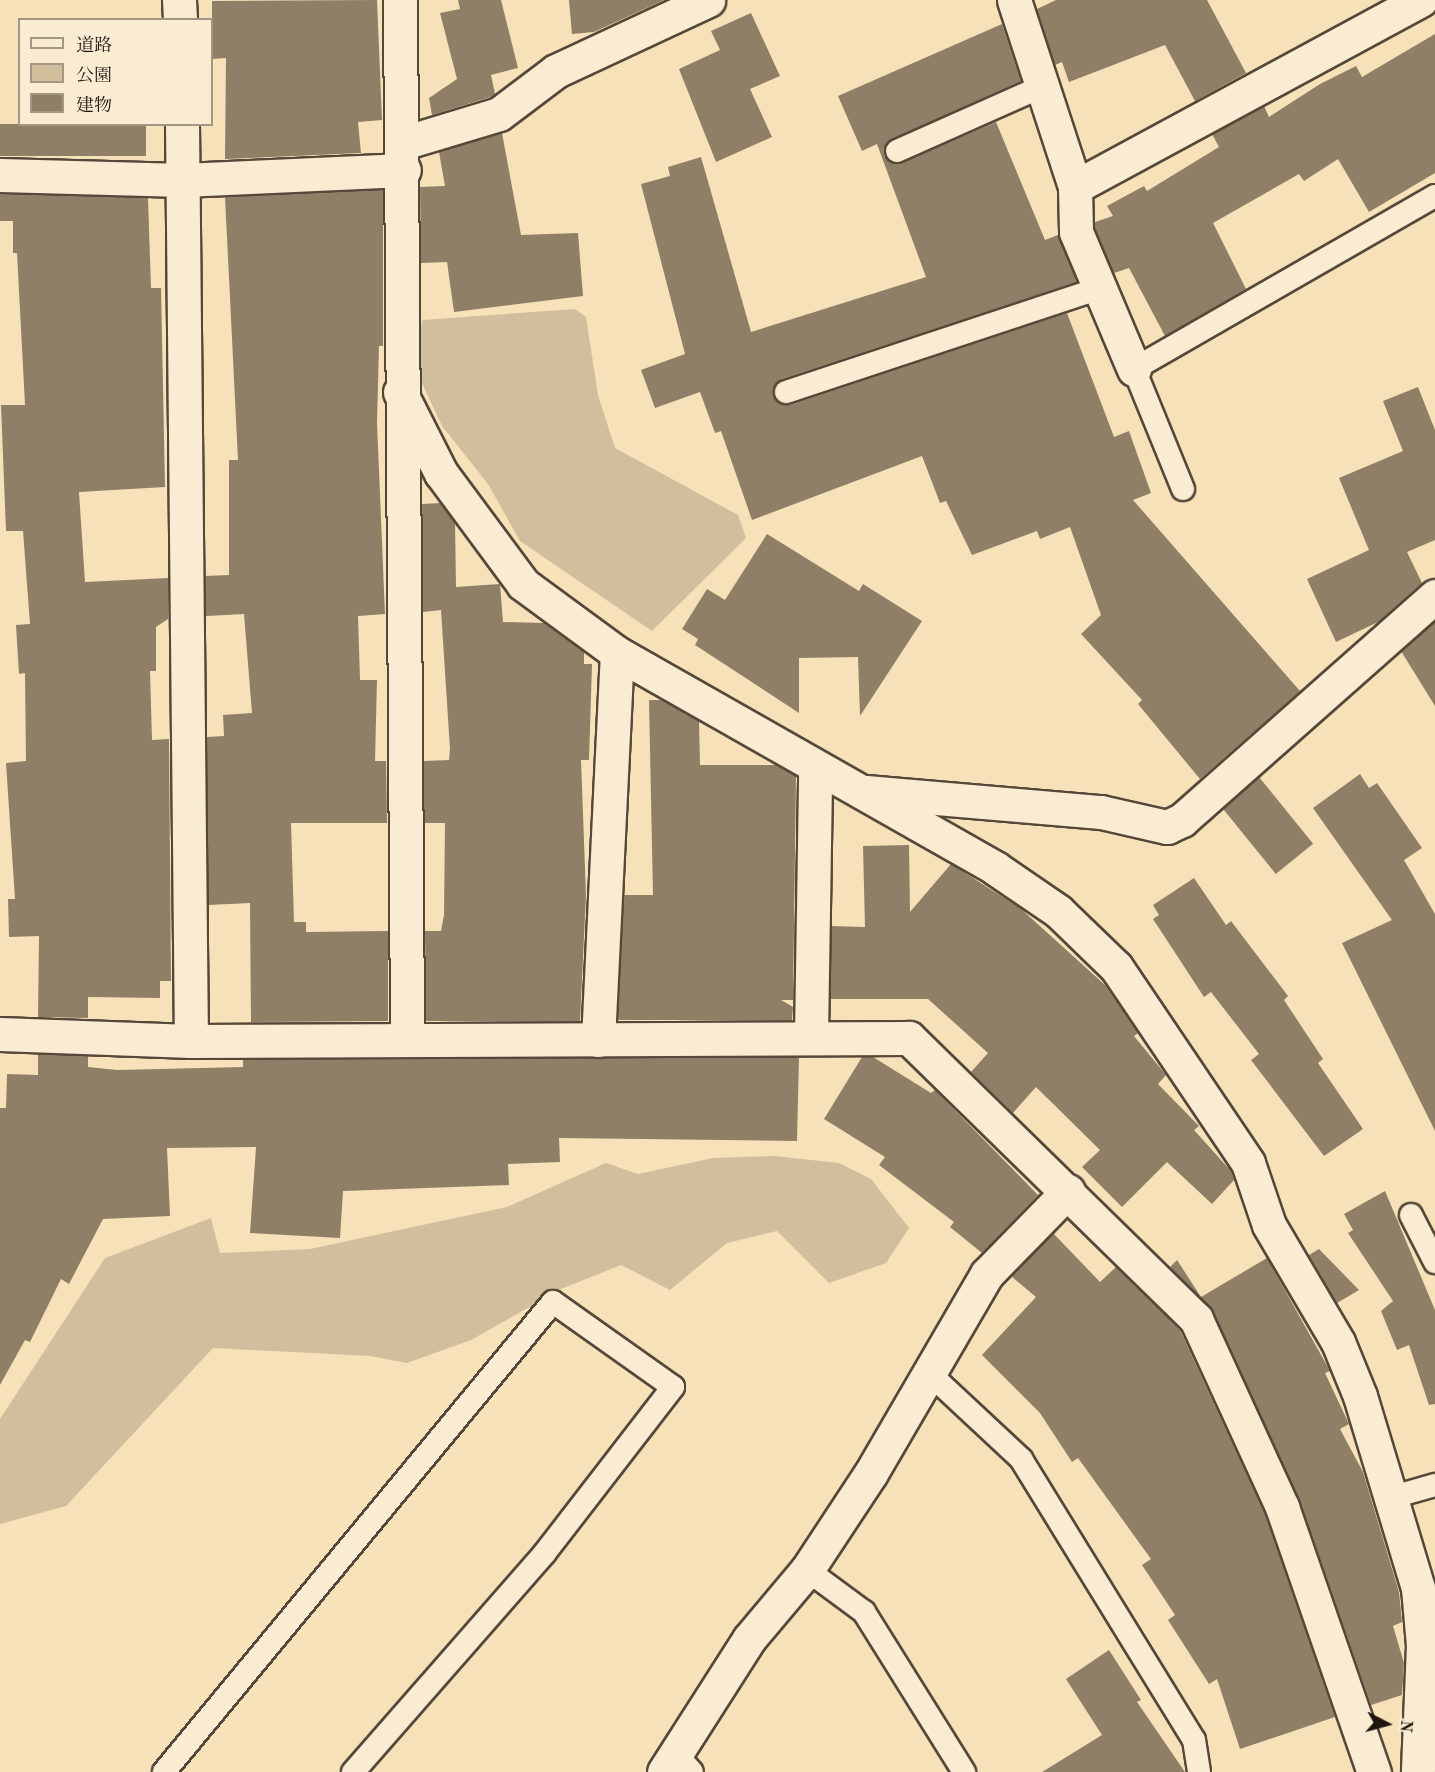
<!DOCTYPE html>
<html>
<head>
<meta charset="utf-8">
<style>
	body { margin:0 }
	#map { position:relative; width:1435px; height:1772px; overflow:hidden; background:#f6e1b9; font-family:"Old Standard TT","Noto Serif JP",serif }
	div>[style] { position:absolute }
	.green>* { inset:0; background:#d1be9c }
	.building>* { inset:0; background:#8f7f67; transform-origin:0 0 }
	.roads { filter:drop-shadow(2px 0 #55483a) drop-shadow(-2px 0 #55483a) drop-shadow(0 2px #55483a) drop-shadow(0 -2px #55483a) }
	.service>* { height:22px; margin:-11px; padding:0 11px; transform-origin:11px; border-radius:11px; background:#f9ecd2 }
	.minor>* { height:33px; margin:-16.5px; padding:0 16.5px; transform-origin:16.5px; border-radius:16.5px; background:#f9ecd2 }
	span { translate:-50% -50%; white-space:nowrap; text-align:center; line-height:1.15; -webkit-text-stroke:5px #f9ecd2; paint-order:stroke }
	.legend { position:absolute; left:18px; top:18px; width:195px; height:108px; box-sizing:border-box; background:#f9ecd2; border:2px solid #a29684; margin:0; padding:8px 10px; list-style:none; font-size:18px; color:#1f150f }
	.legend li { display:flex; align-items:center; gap:12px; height:30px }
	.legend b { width:30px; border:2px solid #a29684 }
	.north { position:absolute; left:1357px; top:1694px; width:60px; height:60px; -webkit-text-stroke:4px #f9ecd2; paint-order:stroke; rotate:96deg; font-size:16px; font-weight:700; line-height:24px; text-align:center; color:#1f150f }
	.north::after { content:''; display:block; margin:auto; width:21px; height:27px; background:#1f150f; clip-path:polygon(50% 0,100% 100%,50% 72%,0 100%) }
</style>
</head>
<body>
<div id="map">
	<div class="green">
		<i style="clip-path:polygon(575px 309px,586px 317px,598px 395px,615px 448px,738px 515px,746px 538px,652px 631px,520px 541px,488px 484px,442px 426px,416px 370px,422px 320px)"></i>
		<i style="clip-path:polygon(775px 1156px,839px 1163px,871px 1179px,909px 1228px,886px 1263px,829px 1283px,777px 1231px,727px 1243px,670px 1290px,621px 1265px,561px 1289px,471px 1340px,407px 1363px,370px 1356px,213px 1348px,66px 1506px,0 1524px,0 1419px,105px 1258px,211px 1218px,220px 1253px,310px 1249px,507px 1207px,606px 1163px,638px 1174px,713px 1158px)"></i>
	</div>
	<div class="building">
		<i style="clip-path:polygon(377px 0,382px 120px,358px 122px,361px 153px,225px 159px,226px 58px,212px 59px,212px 1px)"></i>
		<i style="clip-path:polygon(458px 0,501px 0,518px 68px,491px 75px,495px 94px,490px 97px,432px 115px,429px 98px,457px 79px,440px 13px,460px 9px)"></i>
		<i style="clip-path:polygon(569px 0,664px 0,594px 32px,572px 34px)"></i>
		<i style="clip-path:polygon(1056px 0,1207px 0,1246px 73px,1195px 101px,1165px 45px,1069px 82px,1062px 62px,1055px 65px,1037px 9px)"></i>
		<i style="clip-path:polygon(751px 13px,780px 76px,750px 89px,772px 137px,716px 162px,679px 69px,720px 50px,711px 31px)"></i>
		<i style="clip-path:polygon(1002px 24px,1021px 81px,892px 139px,884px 156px,902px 163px,996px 122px,1045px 240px,1058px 235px,1077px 282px,782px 379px,773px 396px,790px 405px,1067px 313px,1114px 437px,1129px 431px,1151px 493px,1133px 500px,1300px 691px,1200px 779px,1138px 704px,1142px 700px,1081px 634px,1101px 615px,1070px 527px,1040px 539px,1037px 531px,972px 555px,946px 501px,940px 503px,922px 456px,752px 520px,721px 431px,715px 433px,700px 392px,655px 408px,641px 370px,685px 354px,641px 184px,670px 176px,668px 167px,701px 157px,751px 332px,926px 277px,877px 144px,862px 151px,838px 96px)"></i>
		<i style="clip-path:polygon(1435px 34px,1435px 173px,1369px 212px,1338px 159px,1304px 181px,1299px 174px,1213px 223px,1246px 289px,1165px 336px,1129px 268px,1114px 273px,1095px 228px,1095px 222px,1113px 216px,1107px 206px,1144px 186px,1147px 191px,1219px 147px,1212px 134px,1264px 106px,1269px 117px,1320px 84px,1356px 66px,1362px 77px)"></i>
		<i style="left:0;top:124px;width:146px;height:32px"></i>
		<i style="clip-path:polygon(502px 133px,521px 235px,578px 233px,583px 296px,454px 312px,447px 262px,421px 263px,420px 187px,445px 186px,439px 152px)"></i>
		<i style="clip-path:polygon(383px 190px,383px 346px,379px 346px,377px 423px,385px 614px,358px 616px,360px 680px,377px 680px,375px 761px,386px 761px,387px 823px,291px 823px,294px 922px,306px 922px,306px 932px,388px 931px,388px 1021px,251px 1022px,250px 903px,208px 905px,207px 737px,224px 736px,223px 715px,252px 713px,244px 614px,206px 616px,205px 576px,229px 575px,229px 460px,238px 460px,225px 197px)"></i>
		<i style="clip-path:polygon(0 194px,148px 198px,151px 288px,161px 288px,165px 487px,79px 492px,85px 582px,168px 578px,168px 619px,156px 627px,156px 671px,150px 671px,152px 740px,169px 739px,171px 981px,160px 981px,160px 998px,88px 997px,88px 1018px,38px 1017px,39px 936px,9px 937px,8px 899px,15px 899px,6px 763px,26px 761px,25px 673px,19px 674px,16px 625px,30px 624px,23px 531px,6px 531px,1px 405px,25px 405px,17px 253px,13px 253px,13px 221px,0 221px)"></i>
		<i style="clip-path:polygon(1418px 387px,1435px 430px,1435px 540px,1407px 552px,1422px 583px,1378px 622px,1336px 642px,1307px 579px,1369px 550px,1339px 478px,1403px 451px,1383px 401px)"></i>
		<i style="clip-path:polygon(440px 503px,455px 523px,456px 587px,500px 584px,503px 622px,544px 623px,584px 652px,584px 664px,592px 664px,589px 760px,581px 760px,586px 895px,580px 1021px,426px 1021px,425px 931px,441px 931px,444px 915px,445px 823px,424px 823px,424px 761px,449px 760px,450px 749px,441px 610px,423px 612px,422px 504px)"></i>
		<i style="clip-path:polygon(767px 534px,859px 591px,863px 584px,922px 621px,860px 716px,858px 657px,799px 658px,799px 713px,695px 645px,698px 639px,682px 629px,707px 589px,725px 600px)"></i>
		<i style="clip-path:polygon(1435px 621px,1435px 706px,1401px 651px)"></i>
		<i style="clip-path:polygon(649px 700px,661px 700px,699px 721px,700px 765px,776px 765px,796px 776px,793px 1000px,781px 1000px,793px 1007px,792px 1020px,618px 1020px,624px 895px,653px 895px)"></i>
		<i style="clip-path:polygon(1360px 774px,1369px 788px,1377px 783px,1422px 848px,1404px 860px,1435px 914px,1435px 1131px,1342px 943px,1392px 920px,1313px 808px)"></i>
		<i style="left:1259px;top:777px;width:86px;height:48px;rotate:51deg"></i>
		<i style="clip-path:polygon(909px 845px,910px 912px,951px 864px,1020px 908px,1105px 985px,1138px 1033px,1134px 1036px,1166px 1075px,1158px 1084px,1199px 1126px,1194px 1130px,1231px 1171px,1234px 1180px,1212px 1204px,1167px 1162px,1122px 1207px,1082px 1167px,1100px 1150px,1036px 1087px,1013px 1113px,971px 1072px,988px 1053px,928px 999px,830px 999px,831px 926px,865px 927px,863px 846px)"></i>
		<i style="clip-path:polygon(1194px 878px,1226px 925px,1231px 921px,1288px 996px,1284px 1000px,1323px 1059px,1318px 1063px,1363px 1129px,1324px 1156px,1251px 1060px,1259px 1054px,1211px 992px,1204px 997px,1153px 919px,1159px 915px,1153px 905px)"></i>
		<i style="clip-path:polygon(38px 1054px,88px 1056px,88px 1067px,117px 1070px,243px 1067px,243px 1060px,799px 1057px,797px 1141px,559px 1138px,560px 1162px,508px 1164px,509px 1185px,343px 1191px,340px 1238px,250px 1233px,256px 1147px,167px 1148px,170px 1216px,103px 1219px,69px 1284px,61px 1279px,30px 1342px,25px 1340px,0 1385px,0 1108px,6px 1108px,7px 1074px,38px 1075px)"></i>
		<i style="clip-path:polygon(862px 1057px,873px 1057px,931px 1093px,935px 1090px,1038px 1195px,982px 1253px,950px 1227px,954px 1222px,879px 1165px,885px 1157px,824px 1119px)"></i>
		<i style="clip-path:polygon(1385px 1191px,1435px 1310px,1435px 1404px,1429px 1405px,1409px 1345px,1397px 1350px,1381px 1311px,1393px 1301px,1348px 1233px,1353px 1230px,1344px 1214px)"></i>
		<i style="clip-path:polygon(1053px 1233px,1100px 1282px,1116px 1267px,1180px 1330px,1265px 1514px,1335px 1717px,1240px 1749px,1217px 1679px,1209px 1684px,1168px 1620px,1175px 1615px,1142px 1565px,1151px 1559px,1078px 1458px,1072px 1462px,1040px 1413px,982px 1355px,1036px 1297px,1011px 1276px)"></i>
		<i style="clip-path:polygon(1319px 1249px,1359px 1290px,1337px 1303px,1309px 1255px)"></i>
		<i style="clip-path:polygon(1267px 1258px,1330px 1371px,1325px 1373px,1349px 1424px,1340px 1429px,1363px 1472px,1399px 1592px,1402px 1622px,1393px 1626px,1404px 1663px,1402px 1695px,1371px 1705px,1300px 1501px,1213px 1311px,1170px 1267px,1177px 1260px,1201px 1297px)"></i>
		<i style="clip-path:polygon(1109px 1650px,1141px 1700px,1137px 1702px,1185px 1772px,1042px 1772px,1102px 1735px,1066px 1679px)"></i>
	</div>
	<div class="roads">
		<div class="service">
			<i style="left:897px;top:151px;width:158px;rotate:-24deg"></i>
			<i style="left:786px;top:392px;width:331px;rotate:-18.3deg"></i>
			<i style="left:1183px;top:489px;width:130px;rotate:-112.2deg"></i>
			<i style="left:1134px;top:369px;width:347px;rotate:-29.9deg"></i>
			<i style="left:1411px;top:1215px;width:53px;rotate:62.9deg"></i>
			<i style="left:930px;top:1374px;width:125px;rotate:43deg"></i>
			<i style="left:1021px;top:1459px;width:330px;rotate:58.4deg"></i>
			<i style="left:1194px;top:1740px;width:32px;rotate:81deg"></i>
			<i style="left:1393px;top:1497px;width:44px;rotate:-15.9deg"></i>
			<i style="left:807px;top:1570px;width:71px;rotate:36.4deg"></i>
			<i style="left:864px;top:1612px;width:189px;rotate:58deg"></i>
			<i style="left:675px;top:1753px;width:25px;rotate:48deg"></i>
			<i style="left:164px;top:1772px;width:610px;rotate:-50.39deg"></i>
			<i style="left:553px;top:1302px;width:147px;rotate:35.3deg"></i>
			<i style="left:673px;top:1387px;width:211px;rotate:127.7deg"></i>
			<i style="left:544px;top:1554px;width:290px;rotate:131.2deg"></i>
		</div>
		<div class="minor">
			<i style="left:179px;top:0;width:20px;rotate:87deg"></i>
			<i style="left:400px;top:0;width:1040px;rotate:89.61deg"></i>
			<i style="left:1014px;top:0;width:197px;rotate:71.9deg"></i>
			<i style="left:1075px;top:187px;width:45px;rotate:88.7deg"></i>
			<i style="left:1076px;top:232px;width:149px;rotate:67.1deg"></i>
			<i style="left:182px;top:124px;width:917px;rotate:89.44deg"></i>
			<i style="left:403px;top:143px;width:100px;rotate:-16.8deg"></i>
			<i style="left:499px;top:114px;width:71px;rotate:-37deg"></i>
			<i style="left:556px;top:71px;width:168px;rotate:-25deg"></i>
			<i style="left:0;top:175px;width:183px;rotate:1.6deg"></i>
			<i style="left:183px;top:180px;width:221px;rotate:-2.6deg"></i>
			<i style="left:1075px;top:187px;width:393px;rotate:-28.4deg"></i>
			<i style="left:400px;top:392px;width:91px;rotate:63.2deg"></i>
			<i style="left:441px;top:473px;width:138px;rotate:53.5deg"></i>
			<i style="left:523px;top:584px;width:117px;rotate:36.3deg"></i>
			<i style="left:617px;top:653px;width:435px;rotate:29.6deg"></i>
			<i style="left:995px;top:868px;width:76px;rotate:34.3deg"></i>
			<i style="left:1058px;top:911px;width:81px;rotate:44deg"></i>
			<i style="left:1116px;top:967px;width:236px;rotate:56deg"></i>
			<i style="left:1248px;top:1163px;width:65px;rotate:71.3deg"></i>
			<i style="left:1269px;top:1225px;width:136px;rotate:59.5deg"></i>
			<i style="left:1338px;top:1342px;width:58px;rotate:67.8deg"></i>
			<i style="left:1360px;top:1396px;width:201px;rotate:73.2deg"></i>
			<i style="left:1418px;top:1588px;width:57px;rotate:85deg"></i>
			<i style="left:1423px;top:1645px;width:127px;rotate:92.3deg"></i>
			<i style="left:866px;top:792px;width:236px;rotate:4.9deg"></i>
			<i style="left:1101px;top:812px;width:68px;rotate:12.8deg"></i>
			<i style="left:1167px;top:827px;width:17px;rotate:-25deg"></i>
			<i style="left:1182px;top:820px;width:338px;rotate:-41.5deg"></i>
			<i style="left:0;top:1034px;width:191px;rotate:2.1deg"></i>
			<i style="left:191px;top:1041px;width:718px;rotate:-0.24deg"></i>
			<i style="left:909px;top:1038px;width:402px;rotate:44.4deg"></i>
			<i style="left:1196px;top:1319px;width:207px;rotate:65.4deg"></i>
			<i style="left:1282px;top:1507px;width:281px;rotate:70.9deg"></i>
			<i style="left:811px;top:1036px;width:267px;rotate:-89.1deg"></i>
			<i style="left:598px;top:1040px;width:387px;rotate:-87.2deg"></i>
			<i style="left:664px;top:1772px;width:158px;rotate:-57.4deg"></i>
			<i style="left:749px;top:1639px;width:90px;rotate:-50deg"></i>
			<i style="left:807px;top:1570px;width:116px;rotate:-56.6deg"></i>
			<i style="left:871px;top:1473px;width:230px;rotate:-59.8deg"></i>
			<i style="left:987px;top:1274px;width:116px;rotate:-45.7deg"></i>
		</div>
	</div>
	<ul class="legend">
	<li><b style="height:8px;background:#f9ecd2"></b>道路</li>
	<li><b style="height:16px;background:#d1be9c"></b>公園</li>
	<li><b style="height:16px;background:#8f7f67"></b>建物</li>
	</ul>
	<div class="north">N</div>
</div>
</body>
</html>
